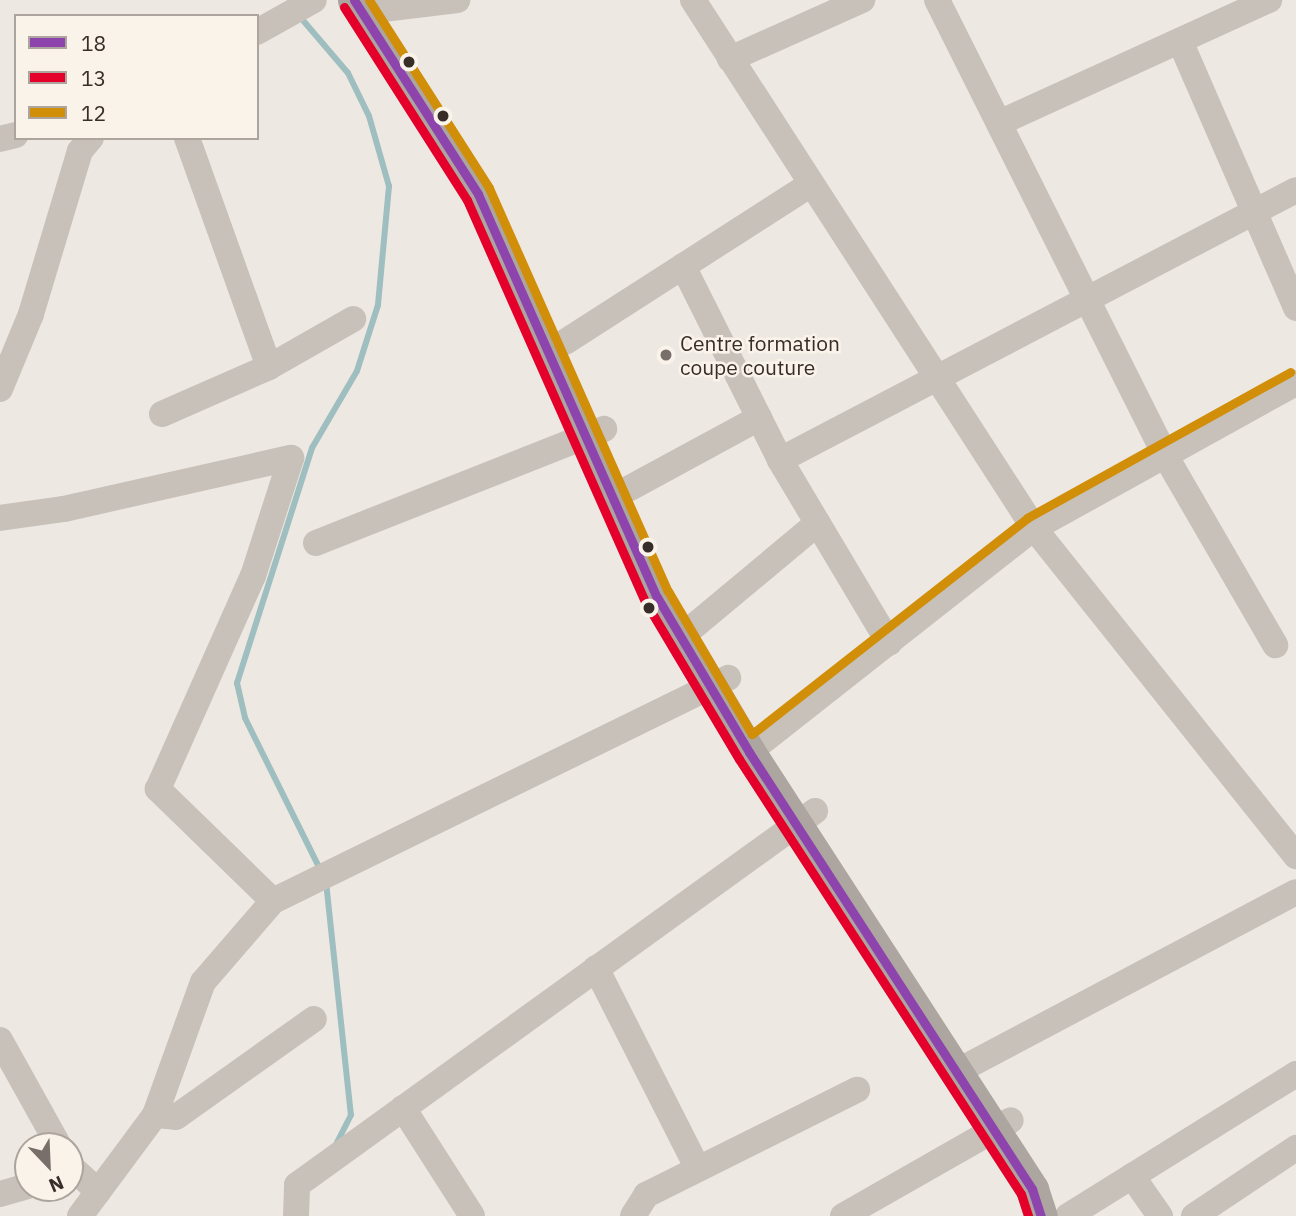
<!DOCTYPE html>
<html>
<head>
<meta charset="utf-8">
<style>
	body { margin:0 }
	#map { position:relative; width:1296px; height:1216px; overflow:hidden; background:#eee8e2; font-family:"IBM Plex Sans",sans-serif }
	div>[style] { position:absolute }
	.stream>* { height:6px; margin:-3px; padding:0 3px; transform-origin:3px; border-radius:3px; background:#9ebec0 }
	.minor>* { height:26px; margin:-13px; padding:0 13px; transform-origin:13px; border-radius:13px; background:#c7c1ba }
	.major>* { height:33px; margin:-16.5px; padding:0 16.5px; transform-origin:16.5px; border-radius:16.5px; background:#aca5a0 }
	.bus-1>* { height:9px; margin:-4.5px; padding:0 4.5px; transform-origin:4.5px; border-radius:4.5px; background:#8e44ad }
	.bus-2>* { height:9px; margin:-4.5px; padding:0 4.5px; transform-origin:4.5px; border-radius:4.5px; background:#e4002b }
	.bus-3>* { height:9px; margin:-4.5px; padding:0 4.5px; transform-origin:4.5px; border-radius:4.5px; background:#d18e08 }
	.dots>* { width:19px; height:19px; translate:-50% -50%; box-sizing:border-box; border:4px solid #faf3ea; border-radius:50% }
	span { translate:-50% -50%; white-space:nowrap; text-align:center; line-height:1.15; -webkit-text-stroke:5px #faf3ea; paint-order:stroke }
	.poi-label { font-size:21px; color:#382e29 }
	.left { translate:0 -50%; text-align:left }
	.legend { position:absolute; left:14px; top:14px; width:245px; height:126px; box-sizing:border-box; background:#faf3ea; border:2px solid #aca49d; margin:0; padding:9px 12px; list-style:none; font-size:21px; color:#382e29 }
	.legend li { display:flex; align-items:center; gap:14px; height:35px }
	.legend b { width:35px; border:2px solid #aca49d }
	.north { position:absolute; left:14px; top:1132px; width:70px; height:70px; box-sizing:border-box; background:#faf3ea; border:2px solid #aca49d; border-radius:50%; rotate:157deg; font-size:19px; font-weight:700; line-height:28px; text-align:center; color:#382e29 }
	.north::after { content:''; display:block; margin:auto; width:24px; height:32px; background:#786f6a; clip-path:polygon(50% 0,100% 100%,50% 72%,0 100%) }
</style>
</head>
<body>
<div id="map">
	<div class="stream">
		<i style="left:301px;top:18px;width:72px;rotate:49.5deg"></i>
		<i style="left:348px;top:73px;width:48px;rotate:64deg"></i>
		<i style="left:369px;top:116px;width:73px;rotate:74.1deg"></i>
		<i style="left:389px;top:186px;width:120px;rotate:95.3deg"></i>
		<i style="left:378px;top:305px;width:69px;rotate:107.7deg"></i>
		<i style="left:357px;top:371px;width:89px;rotate:120.3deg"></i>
		<i style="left:312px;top:448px;width:247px;rotate:107.7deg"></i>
		<i style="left:237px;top:683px;width:36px;rotate:77deg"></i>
		<i style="left:245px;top:718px;width:169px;rotate:63.6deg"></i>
		<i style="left:326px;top:882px;width:234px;rotate:83.9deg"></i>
		<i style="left:351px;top:1115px;width:31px;rotate:117deg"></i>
	</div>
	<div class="minor">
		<i style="left:693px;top:0;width:629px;rotate:57.14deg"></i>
		<i style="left:1034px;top:528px;width:420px;rotate:51.4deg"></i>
		<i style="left:937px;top:0;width:509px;rotate:63.38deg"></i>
		<i style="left:1165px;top:455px;width:220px;rotate:59.9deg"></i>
		<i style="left:366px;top:19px;width:20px;rotate:-30deg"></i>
		<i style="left:383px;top:9px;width:75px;rotate:-6.9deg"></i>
		<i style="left:257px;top:32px;width:65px;rotate:-29.3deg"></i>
		<i style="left:1180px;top:41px;width:291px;rotate:66.5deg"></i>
		<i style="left:730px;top:59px;width:145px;rotate:-24.1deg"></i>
		<i style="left:999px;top:123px;width:297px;rotate:-24.5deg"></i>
		<i style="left:187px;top:138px;width:243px;rotate:70.3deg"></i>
		<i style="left:0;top:139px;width:16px;rotate:-14deg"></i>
		<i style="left:683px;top:266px;width:217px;rotate:63.4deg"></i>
		<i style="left:780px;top:460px;width:213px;rotate:59.2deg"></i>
		<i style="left:565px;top:342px;width:292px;rotate:-32.7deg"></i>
		<i style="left:0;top:389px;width:81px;rotate:-67.5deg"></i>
		<i style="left:31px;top:314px;width:170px;rotate:-73.3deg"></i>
		<i style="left:80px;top:151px;width:17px;rotate:-50deg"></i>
		<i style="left:162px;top:414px;width:117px;rotate:-23.7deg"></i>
		<i style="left:269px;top:367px;width:97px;rotate:-29.7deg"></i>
		<i style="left:780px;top:460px;width:582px;rotate:-27.62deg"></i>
		<i style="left:630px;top:488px;width:147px;rotate:-28.5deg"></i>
		<i style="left:0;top:518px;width:65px;rotate:-8deg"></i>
		<i style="left:64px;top:509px;width:233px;rotate:-12.7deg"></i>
		<i style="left:316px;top:543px;width:310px;rotate:-21.6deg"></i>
		<i style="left:681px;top:637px;width:178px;rotate:-39.8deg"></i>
		<i style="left:749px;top:752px;width:362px;rotate:-38.2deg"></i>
		<i style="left:1034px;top:528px;width:299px;rotate:-29deg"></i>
		<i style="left:273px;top:901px;width:161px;rotate:-135.8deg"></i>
		<i style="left:158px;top:789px;width:233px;rotate:-66deg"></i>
		<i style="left:253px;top:576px;width:124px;rotate:-72.1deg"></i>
		<i style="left:596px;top:968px;width:225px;rotate:63.1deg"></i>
		<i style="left:0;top:1040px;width:121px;rotate:60.9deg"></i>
		<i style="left:958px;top:1071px;width:382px;rotate:-27.9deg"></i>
		<i style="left:403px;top:1108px;width:128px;rotate:57.4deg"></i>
		<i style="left:155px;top:1115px;width:21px;rotate:5deg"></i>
		<i style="left:176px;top:1117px;width:169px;rotate:-35.4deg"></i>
		<i style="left:70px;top:1166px;width:38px;rotate:42deg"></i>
		<i style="left:1132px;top:1176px;width:49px;rotate:55deg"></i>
		<i style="left:0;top:1194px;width:29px;rotate:-16deg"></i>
		<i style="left:80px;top:1216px;width:126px;rotate:-53.4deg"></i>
		<i style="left:155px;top:1115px;width:141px;rotate:-70.2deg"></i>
		<i style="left:203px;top:982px;width:107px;rotate:-49.2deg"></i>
		<i style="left:273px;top:901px;width:507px;rotate:-26.11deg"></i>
		<i style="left:296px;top:1216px;width:31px;rotate:-88deg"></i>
		<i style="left:297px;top:1185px;width:639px;rotate:-35.83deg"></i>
		<i style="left:633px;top:1216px;width:25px;rotate:-58deg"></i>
		<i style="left:646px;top:1195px;width:236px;rotate:-26.5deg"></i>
		<i style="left:843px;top:1216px;width:193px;rotate:-29.7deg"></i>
		<i style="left:1068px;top:1216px;width:269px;rotate:-31.9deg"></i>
		<i style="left:1194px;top:1216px;width:123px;rotate:-33.7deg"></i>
	</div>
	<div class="major">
		<i style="left:354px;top:0;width:230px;rotate:57.4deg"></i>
		<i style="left:478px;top:194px;width:441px;rotate:66.1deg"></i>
		<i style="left:657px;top:597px;width:180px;rotate:59.3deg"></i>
		<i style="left:749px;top:752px;width:521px;rotate:57.07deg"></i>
		<i style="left:1032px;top:1189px;width:28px;rotate:72deg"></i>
	</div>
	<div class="bus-1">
		<i style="left:354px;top:0;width:230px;rotate:57.4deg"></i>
		<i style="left:478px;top:194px;width:441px;rotate:66.1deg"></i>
		<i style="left:657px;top:597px;width:180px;rotate:59.3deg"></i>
		<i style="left:749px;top:752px;width:521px;rotate:57.07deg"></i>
		<i style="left:1032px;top:1189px;width:28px;rotate:72deg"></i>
	</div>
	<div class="bus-2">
		<i style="left:344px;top:7px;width:229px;rotate:57.5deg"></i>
		<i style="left:467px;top:200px;width:441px;rotate:66.1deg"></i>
		<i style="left:646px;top:603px;width:182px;rotate:59.2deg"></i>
		<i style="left:739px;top:759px;width:518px;rotate:57.05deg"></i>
		<i style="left:1021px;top:1194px;width:23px;rotate:72deg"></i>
	</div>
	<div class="bus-3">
		<i style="left:369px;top:0;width:223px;rotate:57.4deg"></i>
		<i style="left:489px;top:188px;width:441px;rotate:66.1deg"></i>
		<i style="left:668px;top:591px;width:166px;rotate:59.6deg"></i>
		<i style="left:752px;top:734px;width:350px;rotate:-38.1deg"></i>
		<i style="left:1027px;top:518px;width:301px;rotate:-29deg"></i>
	</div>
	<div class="dots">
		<i style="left:409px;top:62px;background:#382e29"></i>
		<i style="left:443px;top:116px;background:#382e29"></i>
		<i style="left:666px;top:355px;background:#786f6a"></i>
		<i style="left:648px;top:547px;background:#382e29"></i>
		<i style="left:649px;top:608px;background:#382e29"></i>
	</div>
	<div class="poi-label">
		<span class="left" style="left:680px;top:355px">Centre formation<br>coupe couture</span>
	</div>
	<ul class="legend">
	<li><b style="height:9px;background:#8e44ad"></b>18</li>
	<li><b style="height:9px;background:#e4002b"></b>13</li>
	<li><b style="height:9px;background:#d18e08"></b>12</li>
	</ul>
	<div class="north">N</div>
</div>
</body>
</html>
